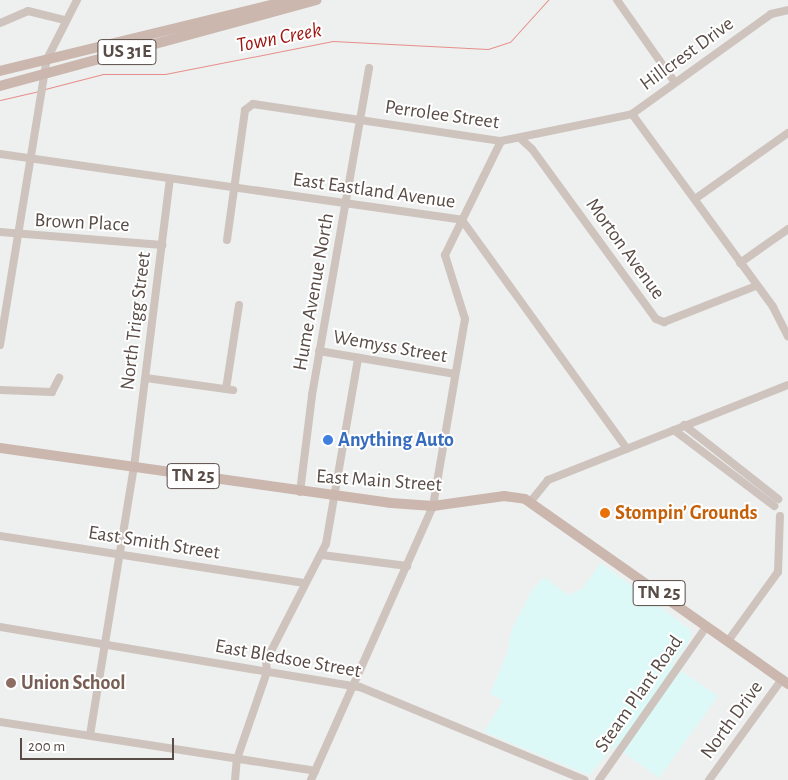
<!DOCTYPE html>
<html>
<head>
<meta charset="utf-8">
<style>
	body { margin:0 }
	#map { position:relative; width:788px; height:780px; overflow:hidden; background:#edf0ef; font-family:"Alegreya Sans",sans-serif }
	div>[style] { position:absolute }
	.medical>* { inset:0; background:#ddf9f7 }
	.stream>* { height:1px; margin:-0.5px; padding:0 0.5px; transform-origin:0.5px; border-radius:0.5px; background:#e78e8b }
	.minor>* { height:8px; margin:-4px; padding:0 4px; transform-origin:4px; border-radius:4px; background:#cfc3be }
	.major>* { height:10px; margin:-5px; padding:0 5px; transform-origin:5px; border-radius:5px; background:#cbb7ae }
	.dots>* { width:14px; height:14px; translate:-50% -50%; box-sizing:border-box; border:2px solid #fff; border-radius:50% }
	span { translate:-50% -50%; white-space:nowrap; text-align:center; line-height:1.15; -webkit-text-stroke:4px #fff; paint-order:stroke }
	.shield-label span { padding:1px 4px; background:#fff; border:1px solid; border-radius:4px; -webkit-text-stroke-width:0 }
	.shield-label { font-size:19px; color:#594c46; font-weight:700 }
	.street-label { font-size:20px; color:#594c46 }
	.shop-label { font-size:20px; color:#366cbe; font-weight:700 }
	.left { translate:0 -50%; text-align:left }
	.food-label { font-size:20px; color:#c56008; font-weight:700 }
	.education-label { font-size:20px; color:#785e54; font-weight:700 }
	.water-label { font-size:21px; color:#a01712; font-style:italic }
	.scale { position:absolute; left:20px; top:738px; width:154px; height:22px; box-sizing:border-box; border:2px solid #594c46; border-top:0; padding-left:6px; font-size:15px; line-height:18px; white-space:nowrap; color:#594c46; -webkit-text-stroke:4px #fff; paint-order:stroke }
</style>
</head>
<body>
<div id="map">
	<div class="medical">
		<i style="clip-path:polygon(601px 563px,691px 630px,691px 638px,672px 665px,718px 696px,659px 778px,614px 746px,589px 775px,484px 732px,503px 701px,490px 694px,507px 654px,512px 628px,533px 589px,544px 577px,568px 595px,582px 589px)"></i>
	</div>
	<div class="stream">
		<i style="left:45px;top:89px;width:60px;rotate:-14.5deg"></i>
		<i style="left:103px;top:74px;width:62px"></i>
		<i style="left:165px;top:74px;width:171px;rotate:-11.1deg"></i>
		<i style="left:333px;top:41px;width:155px;rotate:3deg"></i>
		<i style="left:488px;top:49px;width:23px;rotate:-18deg"></i>
		<i style="left:510px;top:42px;width:57px;rotate:-47.9deg"></i>
		<i style="left:0;top:100px;width:39px;rotate:-13deg"></i>
	</div>
	<div class="minor">
		<i style="left:617px;top:0;width:99px;rotate:54.9deg"></i>
		<i style="left:0;top:23px;width:30px;rotate:-23deg"></i>
		<i style="left:28px;top:11px;width:36px;rotate:14deg"></i>
		<i style="left:632px;top:114px;width:239px;rotate:53.8deg"></i>
		<i style="left:773px;top:307px;width:33px;rotate:63deg"></i>
		<i style="left:632px;top:114px;width:171px;rotate:-35.7deg"></i>
		<i style="left:771px;top:14px;width:17px;rotate:-13deg"></i>
		<i style="left:520px;top:138px;width:16px;rotate:43deg"></i>
		<i style="left:532px;top:149px;width:210px;rotate:53.9deg"></i>
		<i style="left:656px;top:319px;width:9px;rotate:21deg"></i>
		<i style="left:664px;top:322px;width:99px;rotate:-21.4deg"></i>
		<i style="left:0;top:154px;width:467px;rotate:8.1deg"></i>
		<i style="left:462px;top:220px;width:282px;rotate:54.2deg"></i>
		<i style="left:695px;top:199px;width:114px;rotate:-35.4deg"></i>
		<i style="left:0;top:232px;width:163px;rotate:4.6deg"></i>
		<i style="left:227px;top:240px;width:131px;rotate:-82.1deg"></i>
		<i style="left:245px;top:110px;width:10px;rotate:-37deg"></i>
		<i style="left:253px;top:104px;width:251px;rotate:8.5deg"></i>
		<i style="left:501px;top:141px;width:134px;rotate:-11.6deg"></i>
		<i style="left:740px;top:263px;width:59px;rotate:-35.3deg"></i>
		<i style="left:0;top:345px;width:290px;rotate:-80.7deg"></i>
		<i style="left:47px;top:59px;width:66px;rotate:-63deg"></i>
		<i style="left:319px;top:351px;width:138px;rotate:9.6deg"></i>
		<i style="left:146px;top:378px;width:88px;rotate:7.9deg"></i>
		<i style="left:226px;top:389px;width:85px;rotate:-81.2deg"></i>
		<i style="left:0;top:390px;width:52px;rotate:2.2deg"></i>
		<i style="left:52px;top:392px;width:16px;rotate:-63deg"></i>
		<i style="left:684px;top:425px;width:120px;rotate:38.2deg"></i>
		<i style="left:674px;top:430px;width:126px;rotate:37.2deg"></i>
		<i style="left:300px;top:492px;width:98px;rotate:-82.9deg"></i>
		<i style="left:312px;top:395px;width:332px;rotate:-80.1deg"></i>
		<i style="left:531px;top:501px;width:27px;rotate:-51deg"></i>
		<i style="left:548px;top:480px;width:258px;rotate:-21.6deg"></i>
		<i style="left:0;top:536px;width:306px;rotate:8.8deg"></i>
		<i style="left:322px;top:555px;width:86px;rotate:7.4deg"></i>
		<i style="left:0;top:627px;width:365px;rotate:9.5deg"></i>
		<i style="left:360px;top:687px;width:243px;rotate:22.5deg"></i>
		<i style="left:728px;top:641px;width:85px;rotate:-54.1deg"></i>
		<i style="left:778px;top:572px;width:56px;rotate:-88deg"></i>
		<i style="left:0;top:722px;width:319px;rotate:8.8deg"></i>
		<i style="left:90px;top:735px;width:272px;rotate:-80.7deg"></i>
		<i style="left:134px;top:467px;width:290px;rotate:-82.9deg"></i>
		<i style="left:235px;top:780px;width:21px;rotate:-85deg"></i>
		<i style="left:237px;top:759px;width:92px;rotate:-71deg"></i>
		<i style="left:267px;top:672px;width:11px;rotate:-95deg"></i>
		<i style="left:266px;top:661px;width:131px;rotate:-62.9deg"></i>
		<i style="left:326px;top:544px;width:189px;rotate:-80.2deg"></i>
		<i style="left:311px;top:780px;width:300px;rotate:-66deg"></i>
		<i style="left:433px;top:506px;width:190px;rotate:-80.3deg"></i>
		<i style="left:465px;top:319px;width:67px;rotate:-107.4deg"></i>
		<i style="left:445px;top:255px;width:127px;rotate:-63.8deg"></i>
		<i style="left:599px;top:780px;width:187px;rotate:-55deg"></i>
		<i style="left:709px;top:780px;width:125px;rotate:-54.1deg"></i>
	</div>
	<div class="major">
		<i style="left:0;top:71px;width:300px;rotate:-13.7deg"></i>
		<i style="left:0;top:86px;width:328px;rotate:-15.2deg"></i>
		<i style="left:0;top:448px;width:395px;rotate:8deg"></i>
		<i style="left:391px;top:503px;width:42px;rotate:4.1deg"></i>
		<i style="left:433px;top:506px;width:72px;rotate:-8deg"></i>
		<i style="left:504px;top:496px;width:21px;rotate:8deg"></i>
		<i style="left:525px;top:499px;width:322px;rotate:35.1deg"></i>
	</div>
	<div class="dots">
		<i style="left:328px;top:440px;background:#3f7fe0"></i>
		<i style="left:605px;top:513px;background:#e8710a"></i>
		<i style="left:11px;top:683px;background:#8d6e63"></i>
	</div>
	<div class="shield-label">
		<span style="left:127px;top:52px">US 31E</span>
		<span style="left:193px;top:476px">TN 25</span>
		<span style="left:659px;top:593px">TN 25</span>
	</div>
	<div class="street-label">
		<span style="left:687px;top:54px;rotate:-36deg">Hillcrest Drive</span>
		<span style="left:442px;top:115px;rotate:8deg">Perrolee Street</span>
		<span style="left:374px;top:191px;rotate:8deg">East Eastland Avenue</span>
		<span style="left:82px;top:223px;rotate:3deg">Brown Place</span>
		<span style="left:625px;top:249px;rotate:54deg">Morton Avenue</span>
		<span style="left:314px;top:292px;rotate:-80deg">Hume Avenue North</span>
		<span style="left:136px;top:321px;rotate:-83deg">North Trigg Street</span>
		<span style="left:390px;top:347px;rotate:10deg">Wemyss Street</span>
		<span style="left:379px;top:481px;rotate:4deg">East Main Street</span>
		<span style="left:154px;top:543px;rotate:9deg">East Smith Street</span>
		<span style="left:288px;top:659px;rotate:10deg">East Bledsoe Street</span>
		<span style="left:639px;top:694px;rotate:-55deg">Steam Plant Road</span>
		<span style="left:732px;top:720px;rotate:-54deg">North Drive</span>
	</div>
	<div class="shop-label">
		<span class="left" style="left:338px;top:440px">Anything Auto</span>
	</div>
	<div class="food-label">
		<span class="left" style="left:615px;top:513px">Stompin’ Grounds</span>
	</div>
	<div class="education-label">
		<span class="left" style="left:21px;top:683px">Union School</span>
	</div>
	<div class="water-label">
		<span style="left:279px;top:38px;rotate:-11deg">Town Creek</span>
	</div>
	<div class="scale">200 m</div>
</div>
</body>
</html>
